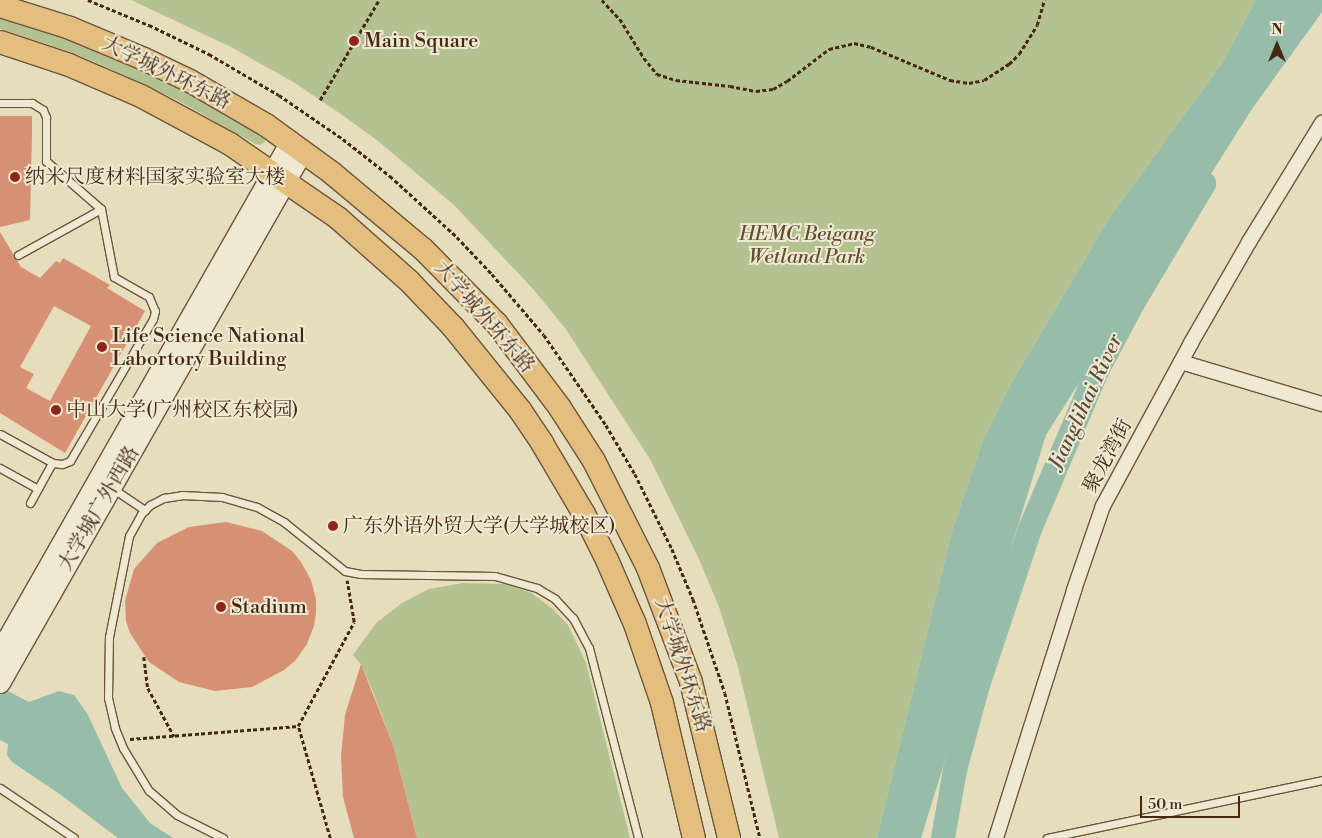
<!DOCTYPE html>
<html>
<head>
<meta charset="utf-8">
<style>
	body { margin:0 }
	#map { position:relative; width:1322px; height:838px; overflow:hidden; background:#e6ddbc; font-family:"Libre Bodoni","Noto Serif SC",serif }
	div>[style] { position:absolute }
	.green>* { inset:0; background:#b4c191 }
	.water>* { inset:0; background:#97bdaa }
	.river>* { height:24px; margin:-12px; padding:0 12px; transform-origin:12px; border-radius:12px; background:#97bdaa }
	.building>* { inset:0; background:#d69174 }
	.path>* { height:2.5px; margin-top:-1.25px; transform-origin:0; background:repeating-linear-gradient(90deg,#452813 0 4px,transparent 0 6.5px) }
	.roads { filter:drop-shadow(1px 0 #6d553d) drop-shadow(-1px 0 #6d553d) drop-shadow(0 1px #6d553d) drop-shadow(0 -1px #6d553d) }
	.lane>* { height:7px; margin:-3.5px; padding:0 3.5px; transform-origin:3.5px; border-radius:3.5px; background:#efe9d3 }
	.street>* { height:14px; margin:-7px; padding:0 7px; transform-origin:7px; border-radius:7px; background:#efe9d3 }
	.secondary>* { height:20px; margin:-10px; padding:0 10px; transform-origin:10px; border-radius:10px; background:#efe9d3 }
	.primary>* { height:22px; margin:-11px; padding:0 11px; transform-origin:11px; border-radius:11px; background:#e3be7e }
	.dots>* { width:14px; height:14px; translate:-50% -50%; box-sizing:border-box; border:2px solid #efe9d3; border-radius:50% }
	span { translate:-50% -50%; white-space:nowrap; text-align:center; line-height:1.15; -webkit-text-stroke:4px #efe9d3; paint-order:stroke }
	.poi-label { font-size:20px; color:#452813 }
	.left { translate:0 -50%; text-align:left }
	.street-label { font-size:20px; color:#452813 }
	.park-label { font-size:20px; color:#614e32; font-style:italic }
	.water-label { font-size:21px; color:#5a4d39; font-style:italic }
	.north { position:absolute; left:1252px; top:20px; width:50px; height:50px; -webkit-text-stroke:4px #efe9d3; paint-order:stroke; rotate:0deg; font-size:14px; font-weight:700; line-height:20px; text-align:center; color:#452813 }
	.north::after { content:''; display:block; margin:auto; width:18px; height:22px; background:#452813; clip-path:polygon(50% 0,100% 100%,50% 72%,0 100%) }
	.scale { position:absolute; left:1140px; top:796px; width:100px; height:22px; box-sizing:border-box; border:2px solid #452813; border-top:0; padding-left:6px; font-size:15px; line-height:18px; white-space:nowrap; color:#452813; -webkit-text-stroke:4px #efe9d3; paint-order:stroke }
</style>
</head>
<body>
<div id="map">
	<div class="green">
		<i style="clip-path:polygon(131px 0,1256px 0,1222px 63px,1110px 217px,1009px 387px,982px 443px,952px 531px,877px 838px,779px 838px,738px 667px,719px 607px,698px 557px,650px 459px,565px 328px,534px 290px,454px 205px,378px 141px,345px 117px,295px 83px,231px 47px)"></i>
		<i style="clip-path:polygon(0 17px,66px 38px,140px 69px,226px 113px,264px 137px,265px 142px,260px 145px,255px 144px,177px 100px,113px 70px,73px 53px,0 29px)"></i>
		<i style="clip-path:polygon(463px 583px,505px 584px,530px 592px,553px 609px,568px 625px,586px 663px,630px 838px,417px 838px,393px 745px,372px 689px,361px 664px,353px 655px,376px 623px,402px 603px,429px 589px)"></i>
	</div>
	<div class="water">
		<i style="clip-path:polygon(1256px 0,1322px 0,1322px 12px,1252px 109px,1046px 435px,921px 838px,877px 838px,952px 531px,982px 443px,1009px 387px,1110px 217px,1222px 63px)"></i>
		<i style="clip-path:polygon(0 687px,29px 702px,59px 691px,74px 695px,87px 713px,122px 788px,150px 823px,173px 838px,118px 838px,61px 795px,12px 762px,7px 755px,8px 744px,0 740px)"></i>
	</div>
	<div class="river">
		<i style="left:943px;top:838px;width:69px;rotate:-80deg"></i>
		<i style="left:955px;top:770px;width:88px;rotate:-74.9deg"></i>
		<i style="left:978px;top:685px;width:164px;rotate:-71.6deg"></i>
		<i style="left:1030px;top:529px;width:172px;rotate:-67deg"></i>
		<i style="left:1097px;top:371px;width:77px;rotate:-62.1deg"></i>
		<i style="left:1133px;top:303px;width:139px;rotate:-59.2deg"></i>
	</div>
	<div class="building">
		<i style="clip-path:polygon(0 116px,32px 116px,32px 133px,30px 220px,0 227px)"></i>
		<i style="clip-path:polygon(evenodd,0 232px,21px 267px,40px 278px,56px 261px,60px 263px,63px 258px,110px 285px,107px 288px,145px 311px,65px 453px,0 413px,0 232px,54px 306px,91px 326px,50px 401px,26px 388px,34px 374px,20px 367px,54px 306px)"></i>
		<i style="clip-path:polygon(226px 522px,262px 531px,292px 551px,301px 562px,311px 580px,316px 599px,316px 613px,314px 626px,307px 644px,295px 661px,284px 670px,252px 687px,215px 691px,179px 682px,149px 662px,130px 633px,126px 621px,125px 601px,134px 569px,157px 543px,189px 527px)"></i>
		<i style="clip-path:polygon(361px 664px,393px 745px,417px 838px,354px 838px,343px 797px,341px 756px,345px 715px)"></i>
	</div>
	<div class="path">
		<i style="left:88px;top:0;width:66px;rotate:22.3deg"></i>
		<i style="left:149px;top:25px;width:67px;rotate:25.8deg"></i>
		<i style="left:209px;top:54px;width:81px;rotate:30.4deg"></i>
		<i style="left:279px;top:95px;width:78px;rotate:34.5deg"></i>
		<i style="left:343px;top:139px;width:60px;rotate:38.2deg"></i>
		<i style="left:390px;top:176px;width:91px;rotate:42.3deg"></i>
		<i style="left:457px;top:237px;width:51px;rotate:46.6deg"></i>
		<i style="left:492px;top:274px;width:80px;rotate:49.6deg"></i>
		<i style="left:544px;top:335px;width:109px;rotate:55.4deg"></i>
		<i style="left:606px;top:425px;width:57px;rotate:59.4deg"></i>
		<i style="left:635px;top:474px;width:84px;rotate:63.7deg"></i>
		<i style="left:672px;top:549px;width:54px;rotate:67.2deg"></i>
		<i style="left:693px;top:599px;width:99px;rotate:71.2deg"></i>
		<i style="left:725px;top:693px;width:149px;rotate:76.4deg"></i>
		<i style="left:602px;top:0;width:26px;rotate:47deg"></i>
		<i style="left:620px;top:19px;width:46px;rotate:58.4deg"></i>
		<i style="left:644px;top:58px;width:21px;rotate:51deg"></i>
		<i style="left:657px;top:74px;width:20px;rotate:18deg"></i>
		<i style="left:676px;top:80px;width:54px;rotate:6.3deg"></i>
		<i style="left:730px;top:86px;width:26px;rotate:11deg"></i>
		<i style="left:756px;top:91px;width:17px;rotate:-7deg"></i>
		<i style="left:773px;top:89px;width:16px;rotate:-30deg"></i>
		<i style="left:787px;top:81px;width:53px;rotate:-37.3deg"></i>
		<i style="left:829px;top:49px;width:26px;rotate:-13deg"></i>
		<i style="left:854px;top:43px;width:17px;rotate:13deg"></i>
		<i style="left:871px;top:47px;width:86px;rotate:22.7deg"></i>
		<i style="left:950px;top:80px;width:19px;rotate:9deg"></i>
		<i style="left:969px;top:83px;width:15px;rotate:-11deg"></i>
		<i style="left:984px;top:80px;width:30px;rotate:-33deg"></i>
		<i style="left:1009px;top:64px;width:14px;rotate:-45deg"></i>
		<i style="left:1019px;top:54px;width:34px;rotate:-58deg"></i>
		<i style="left:1037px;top:25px;width:26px;rotate:-74deg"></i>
		<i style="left:320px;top:100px;width:116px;rotate:-59.5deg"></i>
		<i style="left:144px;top:657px;width:31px;rotate:83deg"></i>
		<i style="left:148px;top:688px;width:55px;rotate:61.6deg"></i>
		<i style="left:130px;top:739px;width:169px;rotate:-4.4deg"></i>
		<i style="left:330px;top:838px;width:116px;rotate:-105.9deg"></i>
		<i style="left:298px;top:726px;width:118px;rotate:-61.7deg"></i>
		<i style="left:354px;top:622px;width:42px;rotate:-99.7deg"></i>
	</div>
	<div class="roads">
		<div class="lane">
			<i style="left:0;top:103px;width:32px"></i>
			<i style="left:32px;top:103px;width:13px;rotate:32deg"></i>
			<i style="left:43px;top:110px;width:8px;rotate:67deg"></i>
			<i style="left:46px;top:117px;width:44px;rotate:90deg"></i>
			<i style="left:46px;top:161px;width:73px;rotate:41.1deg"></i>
			<i style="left:101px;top:209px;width:69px;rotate:79.2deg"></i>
			<i style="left:114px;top:277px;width:40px;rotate:29.7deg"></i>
			<i style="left:149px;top:297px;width:15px;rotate:67deg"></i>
			<i style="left:155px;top:311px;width:8px;rotate:104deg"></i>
			<i style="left:153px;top:319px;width:164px;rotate:120.3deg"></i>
			<i style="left:70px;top:461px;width:9px;rotate:159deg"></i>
			<i style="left:62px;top:464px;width:9px;rotate:-174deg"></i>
			<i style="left:53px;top:463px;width:60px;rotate:-151.3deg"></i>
			<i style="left:18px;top:255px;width:95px;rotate:-29deg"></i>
			<i style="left:0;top:468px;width:43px;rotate:28.9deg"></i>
			<i style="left:112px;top:488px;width:40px;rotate:34deg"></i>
			<i style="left:30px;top:503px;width:46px;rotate:-61.2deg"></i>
			<i style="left:0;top:788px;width:89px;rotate:34deg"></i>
			<i style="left:223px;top:838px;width:51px;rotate:-153.4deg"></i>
			<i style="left:177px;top:815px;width:37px;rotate:-139deg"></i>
			<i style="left:149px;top:791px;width:50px;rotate:-121.2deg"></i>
			<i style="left:123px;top:748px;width:22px;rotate:-112deg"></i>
			<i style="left:115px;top:728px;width:31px;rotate:-103deg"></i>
			<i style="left:108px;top:698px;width:61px;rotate:-89.1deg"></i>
			<i style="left:109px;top:637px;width:103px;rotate:-78.8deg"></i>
			<i style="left:129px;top:536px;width:25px;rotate:-61deg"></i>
			<i style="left:141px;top:514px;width:13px;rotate:-45deg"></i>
			<i style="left:150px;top:505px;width:16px;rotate:-27deg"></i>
			<i style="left:164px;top:498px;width:18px;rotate:-9deg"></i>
			<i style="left:182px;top:495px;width:40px;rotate:2.9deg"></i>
			<i style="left:222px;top:497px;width:36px;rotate:16deg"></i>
			<i style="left:257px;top:507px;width:31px;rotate:29deg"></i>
			<i style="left:284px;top:522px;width:78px;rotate:38.8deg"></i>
			<i style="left:345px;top:571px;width:16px;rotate:11deg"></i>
			<i style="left:361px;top:574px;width:134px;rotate:0.9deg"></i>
			<i style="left:495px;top:576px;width:44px;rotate:15.9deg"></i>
			<i style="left:537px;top:588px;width:21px;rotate:31deg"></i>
			<i style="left:555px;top:599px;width:26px;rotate:47deg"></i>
			<i style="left:573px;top:618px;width:34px;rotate:62deg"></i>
			<i style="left:589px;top:648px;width:196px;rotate:75.5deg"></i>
			<i style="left:1047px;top:838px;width:281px;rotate:-11.9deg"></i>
		</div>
		<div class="street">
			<i style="left:1181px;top:362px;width:147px;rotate:16.6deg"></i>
			<i style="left:996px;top:838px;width:260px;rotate:-72.5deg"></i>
			<i style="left:1074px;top:590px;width:89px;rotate:-71deg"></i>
			<i style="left:1103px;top:506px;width:185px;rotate:-61.6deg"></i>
			<i style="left:1191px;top:343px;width:116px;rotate:-60.1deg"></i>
			<i style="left:1249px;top:242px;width:140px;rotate:-58.5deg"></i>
		</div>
		<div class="secondary">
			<i style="left:0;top:653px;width:588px;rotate:-60.34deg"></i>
			<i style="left:0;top:683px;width:612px;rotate:-60.34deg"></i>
		</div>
		<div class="primary">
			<i style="left:0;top:6px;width:73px;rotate:17.4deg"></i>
			<i style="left:70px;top:28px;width:80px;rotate:22.7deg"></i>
			<i style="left:144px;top:59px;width:51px;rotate:25.6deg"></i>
			<i style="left:190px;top:81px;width:88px;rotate:30.1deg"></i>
			<i style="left:266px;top:125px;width:82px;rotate:36deg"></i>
			<i style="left:332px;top:173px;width:119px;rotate:39.9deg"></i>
			<i style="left:423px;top:249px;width:105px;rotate:45.4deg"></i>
			<i style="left:497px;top:324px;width:105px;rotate:53.1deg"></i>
			<i style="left:560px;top:408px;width:63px;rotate:57.3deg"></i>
			<i style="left:594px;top:461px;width:120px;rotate:63.2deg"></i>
			<i style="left:648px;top:568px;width:122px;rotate:69.3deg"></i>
			<i style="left:691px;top:682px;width:161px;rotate:76.3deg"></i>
			<i style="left:0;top:42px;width:73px;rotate:18.4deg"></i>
			<i style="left:69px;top:65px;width:78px;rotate:23.3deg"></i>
			<i style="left:141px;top:96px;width:101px;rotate:28.3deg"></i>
			<i style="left:230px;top:144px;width:131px;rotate:34.4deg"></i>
			<i style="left:338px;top:218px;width:95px;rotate:41.6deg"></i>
			<i style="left:409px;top:281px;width:64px;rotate:46.3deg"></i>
			<i style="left:453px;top:327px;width:107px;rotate:51.1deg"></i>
			<i style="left:520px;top:410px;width:40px;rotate:56deg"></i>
			<i style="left:542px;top:443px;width:82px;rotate:59.4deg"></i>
			<i style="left:584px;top:514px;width:51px;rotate:63.4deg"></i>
			<i style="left:607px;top:560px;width:70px;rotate:66.4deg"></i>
			<i style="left:635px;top:624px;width:83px;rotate:71.1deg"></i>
			<i style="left:662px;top:703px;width:139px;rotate:76.7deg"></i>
		</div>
	</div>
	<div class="dots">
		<i style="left:354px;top:41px;background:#8f2418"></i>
		<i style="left:15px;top:177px;background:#8f2418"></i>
		<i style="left:102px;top:347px;background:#8f2418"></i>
		<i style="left:56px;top:410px;background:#8f2418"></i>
		<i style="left:333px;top:526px;background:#8f2418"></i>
		<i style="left:221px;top:607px;background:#8f2418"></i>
	</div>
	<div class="poi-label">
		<span class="left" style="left:364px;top:41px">Main Square</span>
		<span class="left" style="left:25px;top:177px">纳米尺度材料国家实验室大楼</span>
		<span class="left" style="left:112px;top:348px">Life Science National<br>Labortory Building</span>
		<span class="left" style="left:66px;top:410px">中山大学(广州校区东校园)</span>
		<span class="left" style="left:343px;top:526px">广东外语外贸大学(大学城校区)</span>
		<span class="left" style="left:231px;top:607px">Stadium</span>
	</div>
	<div class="street-label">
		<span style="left:166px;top:73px;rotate:26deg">大学城外环东路</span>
		<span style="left:484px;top:317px;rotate:49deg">大学城外环东路</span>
		<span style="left:1108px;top:456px;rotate:-62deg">聚龙湾街</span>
		<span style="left:99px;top:509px;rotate:-60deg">大学城广外西路</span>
		<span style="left:682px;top:665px;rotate:72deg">大学城外环东路</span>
	</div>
	<div class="park-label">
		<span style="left:807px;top:246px">HEMC Beigang<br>Wetland Park</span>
	</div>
	<div class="water-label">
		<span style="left:1086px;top:402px;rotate:-65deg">Jianglihai River</span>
	</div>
	<div class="north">N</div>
	<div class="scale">50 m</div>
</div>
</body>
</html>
